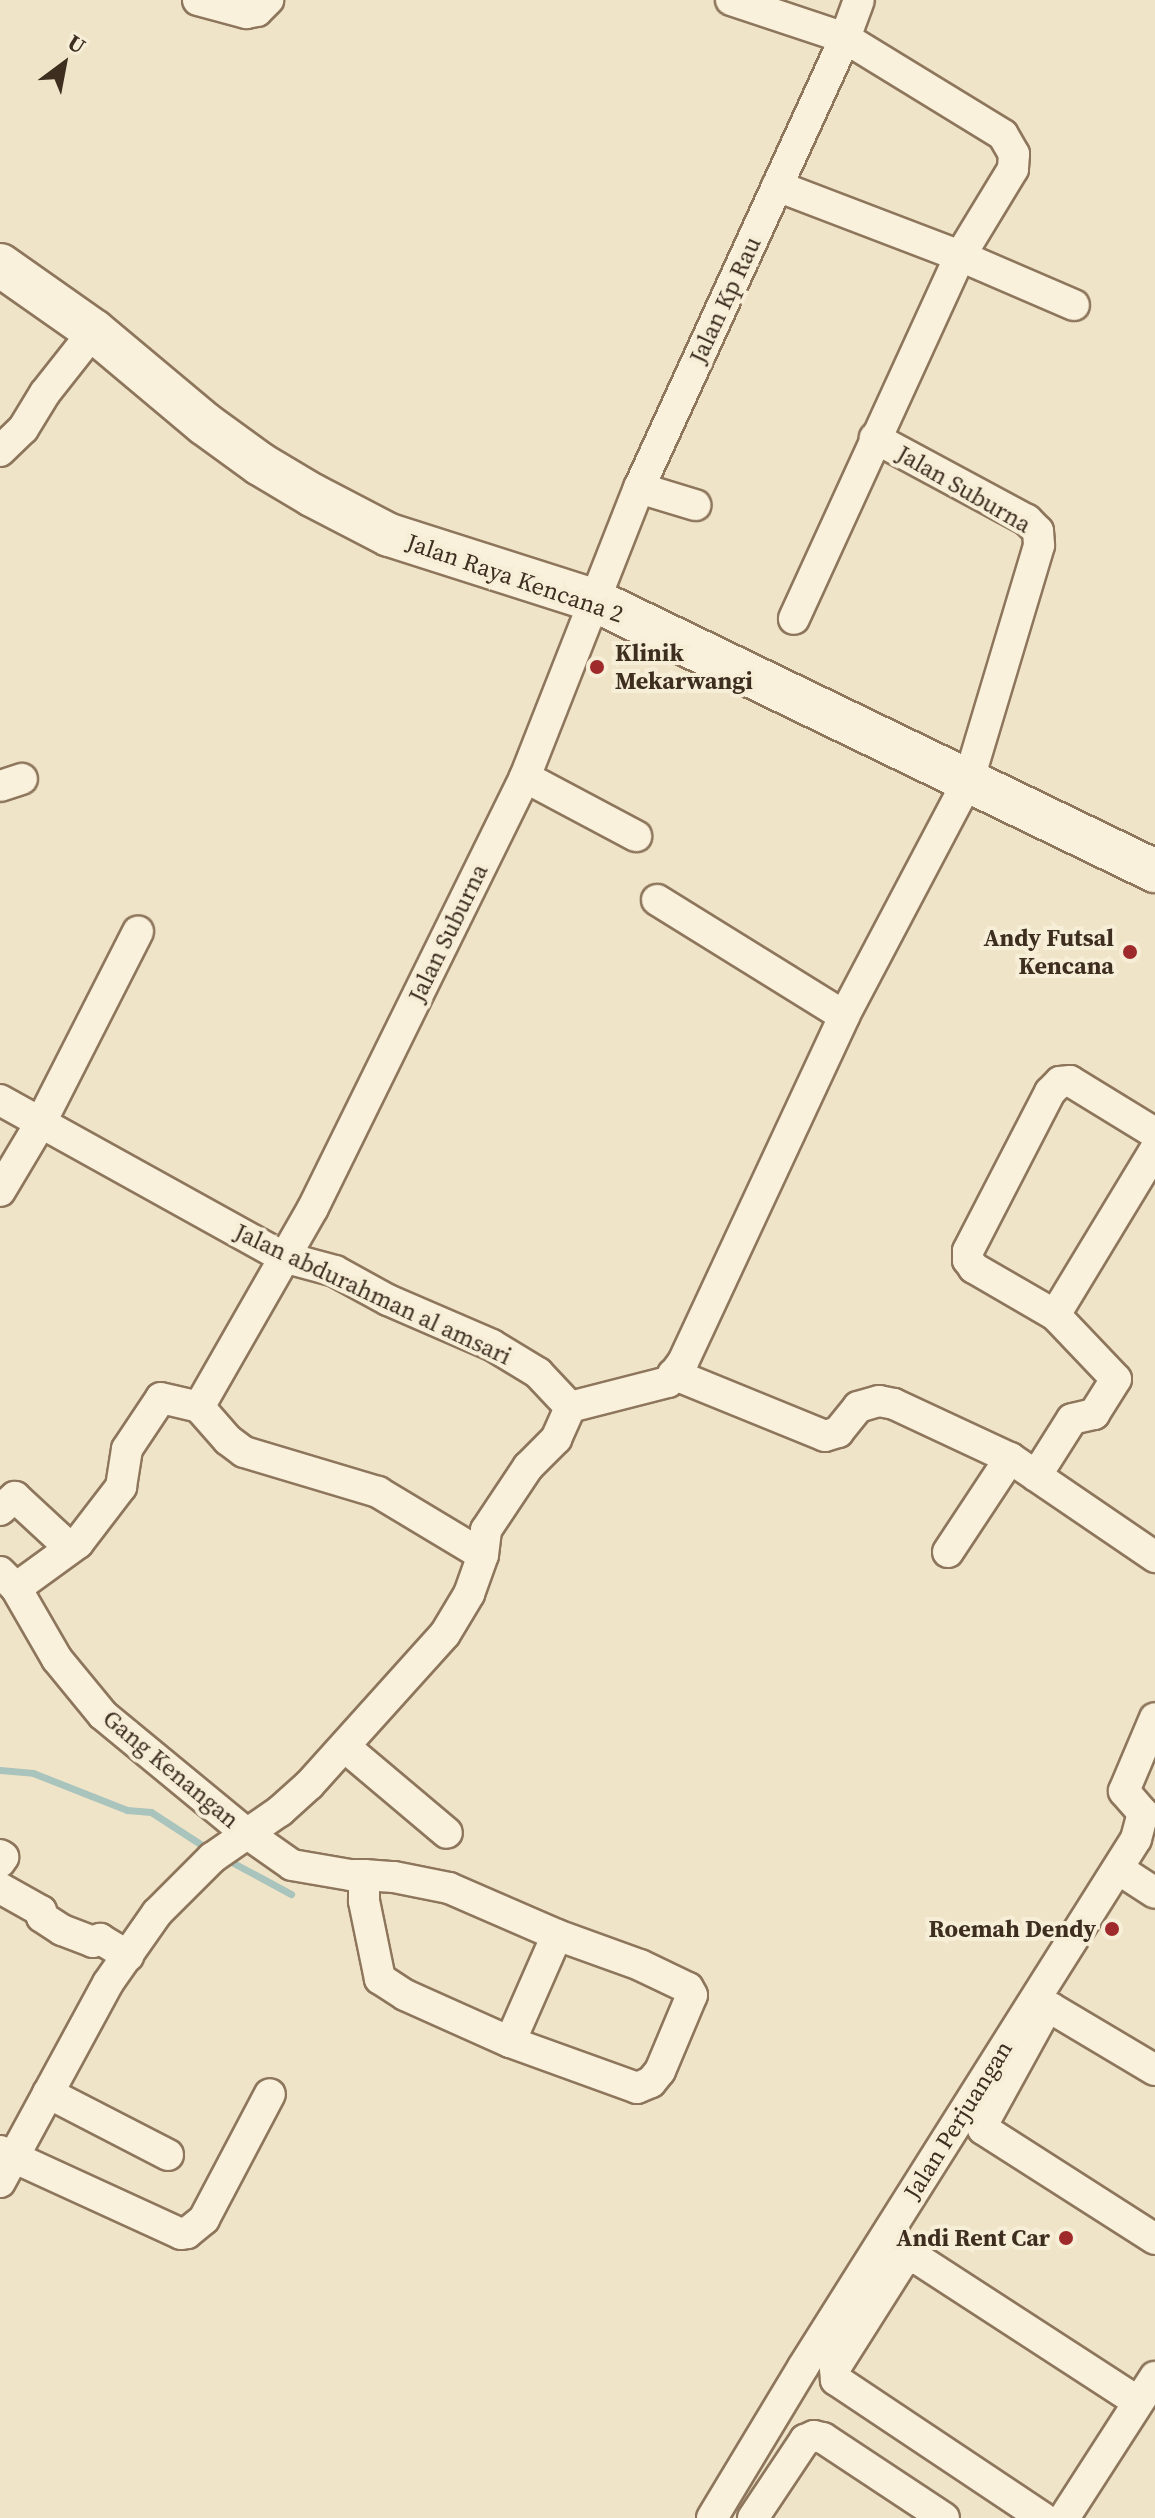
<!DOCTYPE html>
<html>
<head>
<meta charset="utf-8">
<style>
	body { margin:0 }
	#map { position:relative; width:1155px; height:2518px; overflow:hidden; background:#f0e4c8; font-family:"Source Serif 4",serif }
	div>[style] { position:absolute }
	.stream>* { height:7px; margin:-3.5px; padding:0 3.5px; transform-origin:3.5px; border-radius:3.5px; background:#a9c4bc }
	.roads { filter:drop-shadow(2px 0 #8d765c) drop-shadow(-2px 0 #8d765c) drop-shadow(0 2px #8d765c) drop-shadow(0 -2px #8d765c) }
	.street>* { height:30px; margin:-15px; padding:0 15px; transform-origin:15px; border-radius:15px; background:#faf1dc }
	.secondary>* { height:42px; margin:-21px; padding:0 21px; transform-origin:21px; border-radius:21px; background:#faf1dc }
	.dots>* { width:22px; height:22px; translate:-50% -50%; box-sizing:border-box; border:4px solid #f7eed8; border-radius:50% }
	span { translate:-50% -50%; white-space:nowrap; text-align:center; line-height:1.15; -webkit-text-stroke:8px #f7eed8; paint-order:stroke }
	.street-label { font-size:24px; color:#3d2e20 }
	.poi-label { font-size:24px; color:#3d2e20; font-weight:700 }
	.left { translate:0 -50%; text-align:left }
	.right { translate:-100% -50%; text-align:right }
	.north { position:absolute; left:24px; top:24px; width:80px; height:80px; -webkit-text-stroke:6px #f7eed8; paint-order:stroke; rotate:32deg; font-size:22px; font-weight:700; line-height:32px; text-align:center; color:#3d2e20 }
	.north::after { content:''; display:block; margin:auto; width:28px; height:36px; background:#3d2e20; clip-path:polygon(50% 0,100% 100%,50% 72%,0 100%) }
</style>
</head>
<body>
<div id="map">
	<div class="stream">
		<i style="left:0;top:1770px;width:33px;rotate:5deg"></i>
		<i style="left:33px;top:1773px;width:101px;rotate:21.5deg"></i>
		<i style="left:127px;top:1810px;width:24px;rotate:5deg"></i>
		<i style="left:151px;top:1812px;width:72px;rotate:33deg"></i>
		<i style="left:226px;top:1859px;width:74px;rotate:28.3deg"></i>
	</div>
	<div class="roads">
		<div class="street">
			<i style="left:198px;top:0;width:50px;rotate:15.2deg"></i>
			<i style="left:246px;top:13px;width:11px;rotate:-10deg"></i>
			<i style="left:257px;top:11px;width:16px;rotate:-45deg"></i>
			<i style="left:731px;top:0;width:120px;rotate:18.4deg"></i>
			<i style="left:845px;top:38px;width:185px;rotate:31.5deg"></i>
			<i style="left:1003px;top:135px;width:22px;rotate:60deg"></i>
			<i style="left:1014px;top:154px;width:15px;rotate:94deg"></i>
			<i style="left:1013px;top:169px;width:102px;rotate:121.3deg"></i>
			<i style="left:960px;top:256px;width:399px;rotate:114.6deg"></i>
			<i style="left:777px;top:186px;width:196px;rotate:20.9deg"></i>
			<i style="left:960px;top:256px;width:124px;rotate:23.3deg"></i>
			<i style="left:0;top:451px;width:32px;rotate:-44deg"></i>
			<i style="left:23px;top:429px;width:42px;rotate:-58.6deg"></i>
			<i style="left:45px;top:393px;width:79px;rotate:-51.7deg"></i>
			<i style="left:639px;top:488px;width:59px;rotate:16.9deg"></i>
			<i style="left:525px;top:777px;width:126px;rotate:28deg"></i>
			<i style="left:0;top:786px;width:23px;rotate:-18deg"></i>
			<i style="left:657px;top:900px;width:220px;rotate:31.8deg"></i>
			<i style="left:0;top:1100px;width:324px;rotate:29deg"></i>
			<i style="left:283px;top:1257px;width:54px;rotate:15.1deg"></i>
			<i style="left:335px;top:1271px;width:60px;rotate:28.7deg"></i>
			<i style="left:388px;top:1300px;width:113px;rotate:23.4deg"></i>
			<i style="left:492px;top:1345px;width:54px;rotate:31.3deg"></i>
			<i style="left:538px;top:1373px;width:47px;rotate:46.7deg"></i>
			<i style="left:0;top:1191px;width:78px;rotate:-59.2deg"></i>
			<i style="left:40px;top:1124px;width:216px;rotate:-63deg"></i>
			<i style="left:1055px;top:1315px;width:193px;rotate:-58.8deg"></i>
			<i style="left:673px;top:1374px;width:164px;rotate:22.2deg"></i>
			<i style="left:825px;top:1436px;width:14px;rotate:-17deg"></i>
			<i style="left:838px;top:1432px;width:32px;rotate:-51deg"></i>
			<i style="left:858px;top:1407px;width:22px;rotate:-16deg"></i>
			<i style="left:879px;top:1401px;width:15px;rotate:11deg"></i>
			<i style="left:894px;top:1404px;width:128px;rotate:25deg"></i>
			<i style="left:1010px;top:1458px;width:176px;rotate:34.3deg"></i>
			<i style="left:199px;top:1407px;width:229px;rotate:-60.2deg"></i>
			<i style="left:313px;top:1208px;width:480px;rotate:-63.8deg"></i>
			<i style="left:525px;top:777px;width:311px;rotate:-68.5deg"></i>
			<i style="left:639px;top:488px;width:495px;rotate:-65.4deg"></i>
			<i style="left:845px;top:38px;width:40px;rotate:-69.8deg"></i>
			<i style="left:199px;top:1407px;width:44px;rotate:48.7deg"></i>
			<i style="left:228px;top:1440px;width:20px;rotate:37deg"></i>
			<i style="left:244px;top:1452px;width:140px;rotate:16.6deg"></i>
			<i style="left:378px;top:1492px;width:122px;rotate:31deg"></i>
			<i style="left:1036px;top:1476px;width:67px;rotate:-57.7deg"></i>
			<i style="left:1072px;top:1419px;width:23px;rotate:-13deg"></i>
			<i style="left:1094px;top:1414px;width:41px;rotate:-57.8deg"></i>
			<i style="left:1116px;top:1379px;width:88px;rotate:-133.6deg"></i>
			<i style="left:1055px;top:1315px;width:94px;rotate:-149.9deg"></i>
			<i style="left:974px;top:1268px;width:10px;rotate:-127deg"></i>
			<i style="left:968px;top:1260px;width:9px;rotate:-90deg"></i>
			<i style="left:968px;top:1251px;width:179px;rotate:-62.7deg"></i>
			<i style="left:1050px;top:1092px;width:14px;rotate:-45deg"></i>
			<i style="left:1060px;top:1082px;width:10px;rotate:-6deg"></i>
			<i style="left:1070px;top:1081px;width:100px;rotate:31.5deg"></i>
			<i style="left:0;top:1510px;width:20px;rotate:-41deg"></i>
			<i style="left:15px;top:1497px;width:75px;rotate:42.8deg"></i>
			<i style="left:948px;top:1552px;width:113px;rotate:-56.6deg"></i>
			<i style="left:0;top:1572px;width:23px;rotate:45deg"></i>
			<i style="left:16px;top:1588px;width:82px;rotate:60deg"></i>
			<i style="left:57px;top:1659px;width:72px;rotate:50.6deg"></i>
			<i style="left:103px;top:1715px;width:184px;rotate:39.5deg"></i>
			<i style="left:245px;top:1832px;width:57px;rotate:35.1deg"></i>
			<i style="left:292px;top:1865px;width:59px;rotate:9.8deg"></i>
			<i style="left:350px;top:1875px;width:14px"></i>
			<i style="left:364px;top:1875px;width:30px;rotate:4deg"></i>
			<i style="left:394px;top:1877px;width:56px;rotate:11.3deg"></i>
			<i style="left:449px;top:1888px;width:118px;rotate:23.5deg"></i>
			<i style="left:557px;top:1935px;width:117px;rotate:113.7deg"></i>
			<i style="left:510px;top:2042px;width:115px;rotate:-155.9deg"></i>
			<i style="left:405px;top:1995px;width:30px;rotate:-147deg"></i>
			<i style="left:380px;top:1979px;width:80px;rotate:-101.6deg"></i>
			<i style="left:364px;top:1901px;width:26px;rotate:-90deg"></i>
			<i style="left:16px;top:1588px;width:77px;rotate:-36deg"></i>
			<i style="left:78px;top:1543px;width:71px;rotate:-52.5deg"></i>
			<i style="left:121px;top:1487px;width:38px;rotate:-81deg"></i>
			<i style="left:127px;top:1449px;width:61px;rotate:-56.3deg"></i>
			<i style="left:161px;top:1398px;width:39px;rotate:13deg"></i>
			<i style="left:345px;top:1747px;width:133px;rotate:40.1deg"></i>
			<i style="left:0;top:1855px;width:4px;rotate:34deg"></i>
			<i style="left:3px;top:1857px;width:6px;rotate:121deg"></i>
			<i style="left:1123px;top:1872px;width:38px;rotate:33deg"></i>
			<i style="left:0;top:1888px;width:47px;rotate:29.3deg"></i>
			<i style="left:41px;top:1911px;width:6px;rotate:81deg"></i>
			<i style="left:42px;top:1917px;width:24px;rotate:33deg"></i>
			<i style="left:62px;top:1930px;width:33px;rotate:21deg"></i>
			<i style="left:93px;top:1942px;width:8px;rotate:-23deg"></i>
			<i style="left:100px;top:1939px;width:33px;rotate:31deg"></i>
			<i style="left:510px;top:2042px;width:135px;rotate:19.9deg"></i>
			<i style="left:637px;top:2088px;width:15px;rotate:-23deg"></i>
			<i style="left:651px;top:2082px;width:14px;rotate:-51deg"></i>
			<i style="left:660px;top:2071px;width:82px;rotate:-67.2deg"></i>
			<i style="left:692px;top:1995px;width:8px;rotate:-120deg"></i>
			<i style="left:688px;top:1988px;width:53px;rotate:-154.4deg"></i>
			<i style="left:640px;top:1965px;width:88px;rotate:-160.1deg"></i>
			<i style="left:1155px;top:2070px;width:121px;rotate:-149.2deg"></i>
			<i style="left:1051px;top:2008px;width:7px;rotate:153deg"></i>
			<i style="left:1045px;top:2011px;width:127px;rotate:118.8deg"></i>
			<i style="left:984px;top:2122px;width:7px;rotate:98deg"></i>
			<i style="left:983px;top:2129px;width:204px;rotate:32.6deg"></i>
			<i style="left:48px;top:2093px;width:135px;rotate:27.3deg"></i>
			<i style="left:0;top:2151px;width:199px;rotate:24.6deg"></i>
			<i style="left:181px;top:2234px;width:6px;rotate:-9deg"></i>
			<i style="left:187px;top:2233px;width:22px;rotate:-39deg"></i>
			<i style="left:204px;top:2219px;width:141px;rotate:-62.2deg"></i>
			<i style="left:0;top:2182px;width:226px;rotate:-61.5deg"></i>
			<i style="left:108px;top:1983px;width:85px;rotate:-55deg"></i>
			<i style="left:157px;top:1913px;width:78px;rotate:-45deg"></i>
			<i style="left:212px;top:1858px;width:83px;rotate:-34.7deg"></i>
			<i style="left:280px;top:1811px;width:39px;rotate:-42deg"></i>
			<i style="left:309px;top:1785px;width:203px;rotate:-48deg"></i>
			<i style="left:445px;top:1634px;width:47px;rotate:-59deg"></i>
			<i style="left:469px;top:1594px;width:41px;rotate:-70.3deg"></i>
			<i style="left:483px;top:1555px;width:25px;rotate:-83deg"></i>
			<i style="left:486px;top:1530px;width:76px;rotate:-56.3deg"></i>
			<i style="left:528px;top:1467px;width:40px;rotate:-45deg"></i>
			<i style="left:556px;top:1439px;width:35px;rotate:-66deg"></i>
			<i style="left:570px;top:1407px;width:101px;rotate:-14.3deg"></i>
			<i style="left:668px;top:1382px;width:25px;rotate:-53deg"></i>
			<i style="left:683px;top:1362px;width:382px;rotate:-65deg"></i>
			<i style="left:844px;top:1016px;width:268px;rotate:-62.2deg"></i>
			<i style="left:969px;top:779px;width:244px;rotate:-73.3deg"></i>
			<i style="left:1039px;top:545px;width:14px;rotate:-94deg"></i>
			<i style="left:1038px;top:531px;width:16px;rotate:-135deg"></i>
			<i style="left:1027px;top:520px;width:173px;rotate:-151.7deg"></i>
			<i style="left:712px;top:2518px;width:176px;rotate:-58.9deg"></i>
			<i style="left:803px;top:2367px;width:624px;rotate:-57.76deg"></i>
			<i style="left:1136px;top:1839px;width:27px;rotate:-75deg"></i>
			<i style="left:1143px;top:1813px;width:29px;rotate:-131deg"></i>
			<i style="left:1124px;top:1791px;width:79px;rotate:-67deg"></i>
			<i style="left:753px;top:2518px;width:94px;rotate:-56.3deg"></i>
			<i style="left:805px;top:2440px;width:10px;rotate:-24deg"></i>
			<i style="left:814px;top:2436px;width:9px;rotate:13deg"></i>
			<i style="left:823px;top:2438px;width:145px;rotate:33.5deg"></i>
			<i style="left:1043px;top:2518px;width:249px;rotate:-146.3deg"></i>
			<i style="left:836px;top:2380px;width:12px;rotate:-95deg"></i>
			<i style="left:835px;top:2368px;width:129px;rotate:-57.7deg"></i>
			<i style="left:904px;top:2259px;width:14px"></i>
			<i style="left:918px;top:2259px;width:262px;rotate:33deg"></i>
			<i style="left:1064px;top:2518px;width:168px;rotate:-57.2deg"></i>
		</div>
		<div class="secondary">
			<i style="left:0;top:265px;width:115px;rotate:35.1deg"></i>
			<i style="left:94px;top:331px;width:145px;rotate:40deg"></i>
			<i style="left:205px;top:424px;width:68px;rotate:36deg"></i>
			<i style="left:260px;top:464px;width:61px;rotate:30.8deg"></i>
			<i style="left:312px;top:495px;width:87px;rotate:27.5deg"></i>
			<i style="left:389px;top:535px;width:217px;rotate:17.7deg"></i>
			<i style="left:596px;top:601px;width:621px;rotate:25.78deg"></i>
		</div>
	</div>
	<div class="dots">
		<i style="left:597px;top:667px;background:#9e2a2b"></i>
		<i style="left:1130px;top:952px;background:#9e2a2b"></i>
		<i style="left:1112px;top:1929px;background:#9e2a2b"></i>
		<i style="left:1066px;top:2238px;background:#9e2a2b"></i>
	</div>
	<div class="street-label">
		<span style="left:725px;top:300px;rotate:-65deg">Jalan Kp Rau</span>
		<span style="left:964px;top:489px;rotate:30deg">Jalan Suburna</span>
		<span style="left:515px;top:578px;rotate:19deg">Jalan Raya Kencana 2</span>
		<span style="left:448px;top:933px;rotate:-64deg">Jalan Suburna</span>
		<span style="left:373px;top:1294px;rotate:25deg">Jalan abdurahman al amsari</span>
		<span style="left:171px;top:1769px;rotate:40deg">Gang Kenangan</span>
		<span style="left:958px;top:2120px;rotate:-58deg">Jalan Perjuangan</span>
	</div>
	<div class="poi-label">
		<span class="left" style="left:615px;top:667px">Klinik<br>Mekarwangi</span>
		<span class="right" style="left:1114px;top:952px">Andy Futsal<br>Kencana</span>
		<span class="right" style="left:1096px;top:1929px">Roemah Dendy</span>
		<span class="right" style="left:1050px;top:2238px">Andi Rent Car</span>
	</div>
	<div class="north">U</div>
</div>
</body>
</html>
